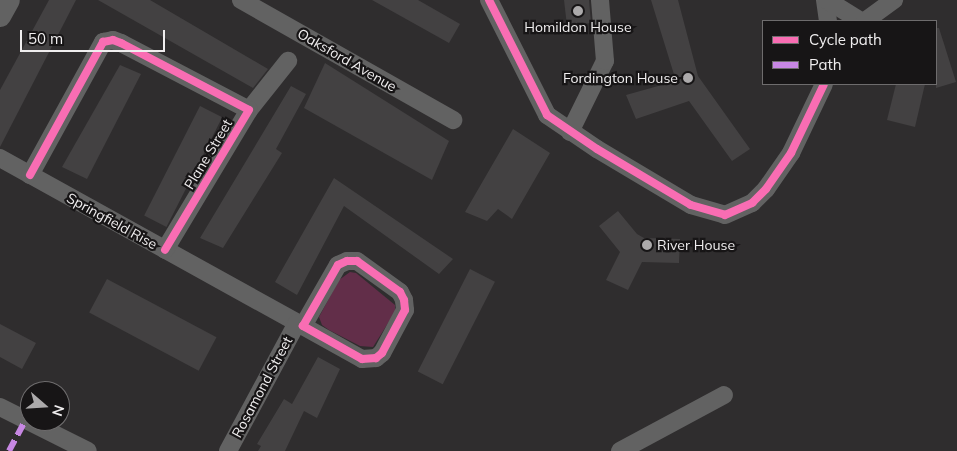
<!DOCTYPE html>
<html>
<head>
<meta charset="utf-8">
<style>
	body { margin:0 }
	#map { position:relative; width:957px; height:451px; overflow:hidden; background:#2f2d2e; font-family:Mulish,sans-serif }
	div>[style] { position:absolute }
	.green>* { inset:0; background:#622e49 }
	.building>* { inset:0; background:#434142; transform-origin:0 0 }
	.minor>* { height:18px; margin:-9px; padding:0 9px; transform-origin:9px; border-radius:9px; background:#626262 }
	.tertiary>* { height:21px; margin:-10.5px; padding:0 10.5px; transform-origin:10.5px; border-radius:10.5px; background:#626262 }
	.quiet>* { height:6px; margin-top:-3px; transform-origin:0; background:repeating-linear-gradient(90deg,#c787e3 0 12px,transparent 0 18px) }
	.cycleway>* { height:8px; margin:-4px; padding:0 4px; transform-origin:4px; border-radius:4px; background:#f96db3 }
	.dots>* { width:14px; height:14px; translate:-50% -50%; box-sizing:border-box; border:2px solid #171516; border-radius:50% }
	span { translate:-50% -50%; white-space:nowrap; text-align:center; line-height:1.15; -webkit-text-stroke:4.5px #171516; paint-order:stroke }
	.poi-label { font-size:14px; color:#f0eeef }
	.right { translate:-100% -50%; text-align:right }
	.left { translate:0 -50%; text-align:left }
	.street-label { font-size:14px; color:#f0eeef }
	.legend { position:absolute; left:762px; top:20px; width:175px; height:65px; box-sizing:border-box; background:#171516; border:1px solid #6e6c6d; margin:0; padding:6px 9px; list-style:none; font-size:15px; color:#f0eeef }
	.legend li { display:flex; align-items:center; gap:10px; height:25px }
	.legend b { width:25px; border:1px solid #6e6c6d }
	.north { position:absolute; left:20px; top:381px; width:50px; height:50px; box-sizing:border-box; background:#171516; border:1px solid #6e6c6d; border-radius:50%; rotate:109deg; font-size:14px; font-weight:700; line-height:20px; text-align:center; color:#f0eeef }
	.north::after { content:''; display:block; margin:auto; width:18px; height:22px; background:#acaaab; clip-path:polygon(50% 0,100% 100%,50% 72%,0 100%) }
	.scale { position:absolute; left:20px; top:30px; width:145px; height:22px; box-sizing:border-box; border:2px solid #f0eeef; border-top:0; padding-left:6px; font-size:15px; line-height:18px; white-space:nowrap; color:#f0eeef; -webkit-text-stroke:4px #171516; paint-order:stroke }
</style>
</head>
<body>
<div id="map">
	<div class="green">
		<i style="clip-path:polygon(350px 272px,356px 273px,395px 305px,395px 312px,373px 347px,360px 346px,329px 330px,322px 325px,319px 317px,339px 280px)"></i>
	</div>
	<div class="building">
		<i style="clip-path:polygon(49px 0,76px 0,0 147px,0 90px)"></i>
		<i style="clip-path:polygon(98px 0,150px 0,268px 69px,253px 88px)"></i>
		<i style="clip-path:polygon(372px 0,418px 0,460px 24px,449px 43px)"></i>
		<i style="clip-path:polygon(564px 0,589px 0,591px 23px,567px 26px)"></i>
		<i style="clip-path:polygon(651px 0,678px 0,698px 76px,750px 149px,732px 161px,689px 101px,636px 119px,626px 95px,676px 81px)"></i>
		<i style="clip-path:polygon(936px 28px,939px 28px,956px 82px,936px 88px)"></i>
		<i style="clip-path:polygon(325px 63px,449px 141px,432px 180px,304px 108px)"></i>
		<i style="clip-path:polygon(120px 65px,141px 74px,87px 179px,62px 167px)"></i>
		<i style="clip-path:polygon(896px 84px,925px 84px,915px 127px,887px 120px)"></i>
		<i style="clip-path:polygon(291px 86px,306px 94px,276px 149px,282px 153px,223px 248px,200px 238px)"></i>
		<i style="left:200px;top:106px;width:25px;height:123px;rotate:27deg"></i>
		<i style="clip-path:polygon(513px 129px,550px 153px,512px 219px,498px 209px,487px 221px,465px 212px)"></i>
		<i style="clip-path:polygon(334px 178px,453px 259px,439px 274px,344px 206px,297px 295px,275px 282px)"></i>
		<i style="clip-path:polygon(618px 211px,637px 234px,644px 238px,680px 239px,679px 263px,642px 262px,628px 290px,606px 280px,620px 252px,599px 226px)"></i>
		<i style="left:470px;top:269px;width:28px;height:115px;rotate:27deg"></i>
		<i style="left:107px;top:279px;width:124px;height:38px;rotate:28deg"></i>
		<i style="clip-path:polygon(0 324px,36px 343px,22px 369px,0 357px)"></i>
		<i style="clip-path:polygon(318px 357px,340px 369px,317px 418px,304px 411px,285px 451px,258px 451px,261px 446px,257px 444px,284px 399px,292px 404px)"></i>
	</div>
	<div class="minor">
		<i style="left:241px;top:0;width:244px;rotate:29.5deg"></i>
		<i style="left:489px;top:0;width:129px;rotate:63.2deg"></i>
		<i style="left:547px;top:115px;width:60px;rotate:34.2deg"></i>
		<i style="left:597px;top:149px;width:109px;rotate:30.8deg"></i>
		<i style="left:691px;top:205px;width:35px;rotate:16deg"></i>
		<i style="left:725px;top:215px;width:30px;rotate:-24deg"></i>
		<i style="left:752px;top:203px;width:20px;rotate:-45deg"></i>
		<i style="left:766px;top:189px;width:44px;rotate:-55.2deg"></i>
		<i style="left:791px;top:153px;width:76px;rotate:-64.4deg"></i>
		<i style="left:825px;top:0;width:21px;rotate:82deg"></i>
		<i style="left:827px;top:0;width:40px;rotate:32deg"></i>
		<i style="left:865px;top:21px;width:36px;rotate:-36deg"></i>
		<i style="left:249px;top:110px;width:63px;rotate:-51.5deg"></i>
		<i style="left:570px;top:132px;width:79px;rotate:-63.8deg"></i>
		<i style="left:605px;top:61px;width:61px;rotate:-94.7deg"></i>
		<i style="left:0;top:158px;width:346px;rotate:29deg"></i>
		<i style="left:30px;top:175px;width:152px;rotate:-61.2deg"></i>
		<i style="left:103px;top:42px;width:10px;rotate:-11deg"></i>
		<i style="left:113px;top:40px;width:9px;rotate:21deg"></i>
		<i style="left:121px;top:43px;width:144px;rotate:27.6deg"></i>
		<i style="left:249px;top:110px;width:163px;rotate:121deg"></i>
		<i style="left:347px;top:261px;width:10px"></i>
		<i style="left:357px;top:261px;width:53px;rotate:35.8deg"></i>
		<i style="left:400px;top:292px;width:9px;rotate:63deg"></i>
		<i style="left:404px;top:300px;width:10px;rotate:84deg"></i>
		<i style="left:405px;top:310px;width:49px;rotate:118.1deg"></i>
		<i style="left:382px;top:353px;width:8px;rotate:140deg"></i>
		<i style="left:376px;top:358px;width:14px;rotate:176deg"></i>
		<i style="left:362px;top:359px;width:68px;rotate:-150.8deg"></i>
		<i style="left:303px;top:326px;width:70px;rotate:-60.2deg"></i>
		<i style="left:338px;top:265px;width:10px;rotate:-24deg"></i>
		<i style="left:0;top:407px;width:98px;rotate:26.6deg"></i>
		<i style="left:228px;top:451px;width:145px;rotate:-61.7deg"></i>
		<i style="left:620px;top:451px;width:118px;rotate:-28.3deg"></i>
	</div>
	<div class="tertiary">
		<i style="left:0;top:16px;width:18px;rotate:-61deg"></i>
	</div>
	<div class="quiet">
		<i style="left:9px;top:451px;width:34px;rotate:-62deg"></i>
	</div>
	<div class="cycleway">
		<i style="left:489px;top:0;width:129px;rotate:63.2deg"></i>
		<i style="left:547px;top:115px;width:60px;rotate:34.2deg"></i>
		<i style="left:597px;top:149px;width:109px;rotate:30.8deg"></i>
		<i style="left:691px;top:205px;width:35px;rotate:16deg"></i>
		<i style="left:725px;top:215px;width:30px;rotate:-24deg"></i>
		<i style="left:752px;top:203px;width:20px;rotate:-45deg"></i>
		<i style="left:766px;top:189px;width:44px;rotate:-55.2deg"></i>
		<i style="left:791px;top:153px;width:76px;rotate:-64.4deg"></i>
		<i style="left:30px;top:175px;width:152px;rotate:-61.2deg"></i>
		<i style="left:103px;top:42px;width:10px;rotate:-11deg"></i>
		<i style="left:113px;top:40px;width:9px;rotate:21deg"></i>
		<i style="left:121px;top:43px;width:144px;rotate:27.6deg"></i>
		<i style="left:249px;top:110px;width:163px;rotate:121deg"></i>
		<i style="left:347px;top:261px;width:10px"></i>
		<i style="left:357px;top:261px;width:53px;rotate:35.8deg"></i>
		<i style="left:400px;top:292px;width:9px;rotate:63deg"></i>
		<i style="left:404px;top:300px;width:10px;rotate:84deg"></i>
		<i style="left:405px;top:310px;width:49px;rotate:118.1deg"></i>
		<i style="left:382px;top:353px;width:8px;rotate:140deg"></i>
		<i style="left:376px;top:358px;width:14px;rotate:176deg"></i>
		<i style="left:362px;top:359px;width:68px;rotate:-150.8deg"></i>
		<i style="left:303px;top:326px;width:70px;rotate:-60.2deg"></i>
		<i style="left:338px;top:265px;width:10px;rotate:-24deg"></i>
	</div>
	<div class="dots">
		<i style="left:578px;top:11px;background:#acaaab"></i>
		<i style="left:688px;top:78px;background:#acaaab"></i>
		<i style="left:647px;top:245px;background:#acaaab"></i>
	</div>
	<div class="poi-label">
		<span style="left:578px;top:27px">Homildon House</span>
		<span class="right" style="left:678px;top:78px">Fordington House</span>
		<span class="left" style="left:657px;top:245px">River House</span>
	</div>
	<div class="street-label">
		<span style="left:347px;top:60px;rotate:30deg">Oaksford Avenue</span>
		<span style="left:208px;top:154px;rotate:-59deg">Plane Street</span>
		<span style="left:112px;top:221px;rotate:29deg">Springfield Rise</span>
		<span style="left:262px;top:387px;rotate:-62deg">Rosamond Street</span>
	</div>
	<ul class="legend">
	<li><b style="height:6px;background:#f96db3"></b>Cycle path</li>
	<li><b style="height:6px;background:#c787e3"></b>Path</li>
	</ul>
	<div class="north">N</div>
	<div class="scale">50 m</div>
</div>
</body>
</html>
